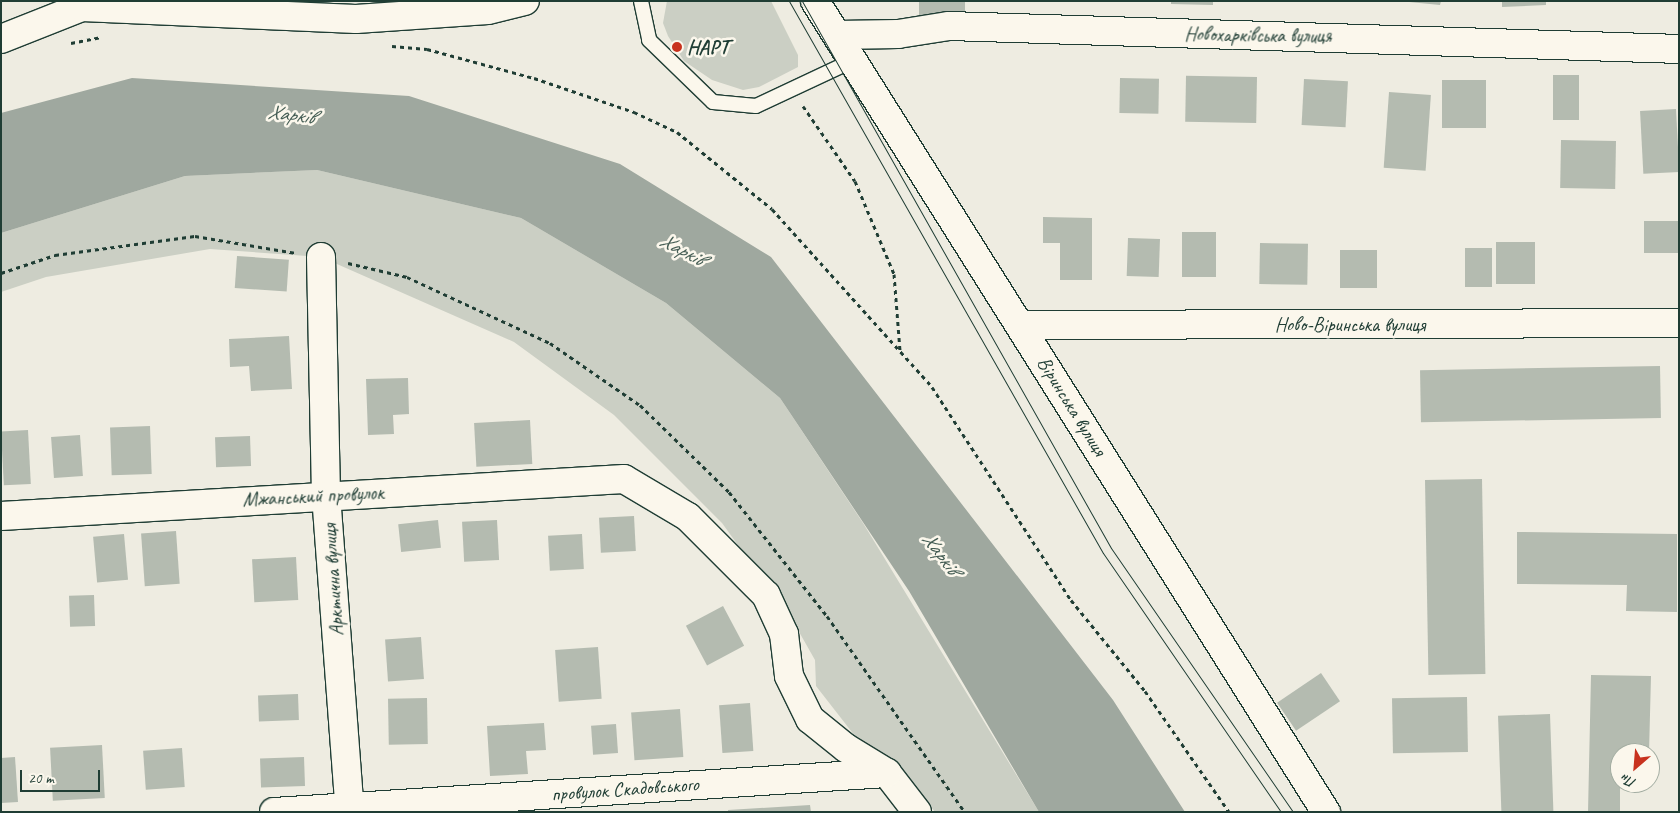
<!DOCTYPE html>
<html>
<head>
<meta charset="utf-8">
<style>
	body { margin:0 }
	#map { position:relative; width:1680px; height:813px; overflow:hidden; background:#eeece1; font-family:Caveat,sans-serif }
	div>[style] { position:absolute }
	.green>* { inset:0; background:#cbcfc4 }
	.water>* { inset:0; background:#9fa89f }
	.building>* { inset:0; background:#b4bbb0; transform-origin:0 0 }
	.path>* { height:3px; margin-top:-1.5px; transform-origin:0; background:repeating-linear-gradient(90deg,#1f3d34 0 4px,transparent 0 8px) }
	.roads { filter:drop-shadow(1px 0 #1f3d34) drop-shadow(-1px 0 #1f3d34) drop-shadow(0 1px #1f3d34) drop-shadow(0 -1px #1f3d34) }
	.service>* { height:14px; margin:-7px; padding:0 7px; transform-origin:7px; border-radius:7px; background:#fbf7ec }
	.minor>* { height:28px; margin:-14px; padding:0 14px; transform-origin:14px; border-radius:14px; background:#fbf7ec }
	.secondary>* { height:28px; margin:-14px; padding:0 14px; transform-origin:14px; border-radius:14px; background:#fbf7ec }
	.tram>* { height:1px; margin:-0.5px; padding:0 0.5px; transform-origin:0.5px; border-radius:0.5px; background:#1f3d34 }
	.dots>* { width:14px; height:14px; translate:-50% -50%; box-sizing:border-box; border:2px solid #fbf7ec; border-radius:50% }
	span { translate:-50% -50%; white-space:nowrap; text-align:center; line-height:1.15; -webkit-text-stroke:5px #fbf7ec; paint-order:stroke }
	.street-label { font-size:20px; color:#1f3d34 }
	.poi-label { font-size:20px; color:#1f3d34; font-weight:700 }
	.left { translate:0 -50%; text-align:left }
	.water-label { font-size:21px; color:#455d54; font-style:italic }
	.frame { position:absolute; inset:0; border:2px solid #1f3d34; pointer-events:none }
	.north { position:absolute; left:1610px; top:743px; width:50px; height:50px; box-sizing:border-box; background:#fbf7ec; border:1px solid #a3ada2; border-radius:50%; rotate:207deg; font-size:14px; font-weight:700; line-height:20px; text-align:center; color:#1f3d34 }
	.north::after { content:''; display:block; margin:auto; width:18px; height:22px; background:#c8321e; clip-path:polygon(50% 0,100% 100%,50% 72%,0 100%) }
	.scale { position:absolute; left:20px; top:770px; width:80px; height:22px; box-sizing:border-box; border:2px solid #1f3d34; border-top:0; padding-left:6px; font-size:15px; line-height:18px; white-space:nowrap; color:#1f3d34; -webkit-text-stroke:4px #fbf7ec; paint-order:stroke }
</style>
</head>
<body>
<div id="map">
	<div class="green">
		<i style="clip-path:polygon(667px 1px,771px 1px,798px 55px,798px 67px,759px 87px,743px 90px,712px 80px,684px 61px,668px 36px,663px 23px)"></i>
		<i style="clip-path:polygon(317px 170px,521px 218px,666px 303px,780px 398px,863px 523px,1039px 812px,935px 812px,903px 772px,862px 745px,816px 686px,815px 660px,794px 623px,722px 523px,614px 415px,514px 342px,321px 257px,210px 249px,46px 277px,1px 292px,1px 233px,185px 176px)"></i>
	</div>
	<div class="water">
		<i style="clip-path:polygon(132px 78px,409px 96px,620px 164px,771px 257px,1113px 700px,1185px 812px,1039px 812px,909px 591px,780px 398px,666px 303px,521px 218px,317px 170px,185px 176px,1px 233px,1px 113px)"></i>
	</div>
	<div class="building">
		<i style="left:919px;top:1px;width:46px;height:15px"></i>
		<i style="clip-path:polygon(1171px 1px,1213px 1px,1213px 5px,1171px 4px)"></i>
		<i style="clip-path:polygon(1399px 1px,1441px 1px,1440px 5px)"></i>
		<i style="clip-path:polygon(1502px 1px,1546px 1px,1546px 5px,1502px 7px)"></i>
		<i style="left:1553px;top:75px;width:26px;height:45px"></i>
		<i style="left:1257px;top:77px;width:46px;height:71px;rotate:91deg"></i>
		<i style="left:1120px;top:78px;width:39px;height:35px;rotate:1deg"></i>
		<i style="left:1304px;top:79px;width:44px;height:46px;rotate:3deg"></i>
		<i style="left:1442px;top:80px;width:44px;height:48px"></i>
		<i style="left:1389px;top:92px;width:42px;height:76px;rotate:4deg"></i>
		<i style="left:1676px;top:109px;width:63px;height:36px;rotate:87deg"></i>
		<i style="left:1616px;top:141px;width:48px;height:55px;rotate:91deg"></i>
		<i style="clip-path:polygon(1043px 217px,1092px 218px,1092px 280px,1060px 280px,1060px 243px,1043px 243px)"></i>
		<i style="left:1644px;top:221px;width:35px;height:32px"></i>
		<i style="left:1182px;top:232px;width:34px;height:45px"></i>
		<i style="left:1128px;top:238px;width:32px;height:38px;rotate:2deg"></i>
		<i style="left:1496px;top:242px;width:39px;height:42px"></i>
		<i style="left:1260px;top:243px;width:48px;height:41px;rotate:1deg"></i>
		<i style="left:1465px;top:248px;width:27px;height:39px"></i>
		<i style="left:1340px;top:250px;width:37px;height:38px"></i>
		<i style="left:237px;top:256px;width:52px;height:32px;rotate:4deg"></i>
		<i style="clip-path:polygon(289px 336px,292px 389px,251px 391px,249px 366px,230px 367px,229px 339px)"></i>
		<i style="left:1660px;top:366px;width:52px;height:240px;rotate:89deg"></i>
		<i style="clip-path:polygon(408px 378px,409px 414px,393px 415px,394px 434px,368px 435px,366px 379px)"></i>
		<i style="left:530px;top:420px;width:44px;height:56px;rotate:87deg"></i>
		<i style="left:150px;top:426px;width:48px;height:40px;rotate:88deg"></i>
		<i style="left:28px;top:430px;width:54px;height:27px;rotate:87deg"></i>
		<i style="left:80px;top:435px;width:41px;height:29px;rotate:86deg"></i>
		<i style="left:250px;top:436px;width:30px;height:35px;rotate:88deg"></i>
		<i style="left:1482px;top:479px;width:195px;height:57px;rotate:89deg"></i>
		<i style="left:634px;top:516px;width:35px;height:35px;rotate:87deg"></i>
		<i style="left:438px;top:520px;width:28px;height:40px;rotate:84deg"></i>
		<i style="left:497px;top:520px;width:40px;height:35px;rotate:87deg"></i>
		<i style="left:176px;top:531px;width:53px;height:35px;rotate:86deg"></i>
		<i style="clip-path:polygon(1517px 532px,1677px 534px,1677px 612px,1626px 611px,1627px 585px,1517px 584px)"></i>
		<i style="left:124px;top:534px;width:46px;height:31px;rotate:85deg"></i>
		<i style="left:582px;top:534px;width:35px;height:34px;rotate:87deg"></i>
		<i style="left:296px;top:557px;width:43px;height:44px;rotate:87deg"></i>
		<i style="left:94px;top:595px;width:31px;height:25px;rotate:88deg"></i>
		<i style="left:723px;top:606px;width:45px;height:42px;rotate:62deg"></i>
		<i style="left:421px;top:637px;width:42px;height:36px;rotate:86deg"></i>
		<i style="left:598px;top:647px;width:52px;height:43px;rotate:86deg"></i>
		<i style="left:1321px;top:673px;width:34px;height:53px;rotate:56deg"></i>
		<i style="clip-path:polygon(1591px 675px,1651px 676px,1649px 753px,1620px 753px,1620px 812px,1588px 812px)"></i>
		<i style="left:298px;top:694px;width:26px;height:40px;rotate:88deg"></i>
		<i style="left:1467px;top:697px;width:55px;height:75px;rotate:89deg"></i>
		<i style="left:427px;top:698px;width:46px;height:39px;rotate:89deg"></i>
		<i style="left:750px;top:703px;width:48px;height:31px;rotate:86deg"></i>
		<i style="left:680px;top:709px;width:48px;height:49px;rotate:86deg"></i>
		<i style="left:1550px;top:714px;width:98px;height:52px;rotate:88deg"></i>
		<i style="clip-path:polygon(544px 723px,546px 750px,526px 751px,528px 774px,490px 776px,487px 726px)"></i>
		<i style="left:616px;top:724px;width:29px;height:25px;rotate:86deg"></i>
		<i style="left:102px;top:745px;width:53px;height:52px;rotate:87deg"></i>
		<i style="left:182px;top:748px;width:39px;height:39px;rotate:86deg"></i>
		<i style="clip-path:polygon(15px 757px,18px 802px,1px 803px,1px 758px)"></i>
		<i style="left:304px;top:757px;width:29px;height:44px;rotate:88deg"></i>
		<i style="clip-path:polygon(810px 805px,811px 812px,728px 812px,728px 810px)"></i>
	</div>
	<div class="path">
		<i style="left:71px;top:43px;width:31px;rotate:-11deg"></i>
		<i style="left:392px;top:46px;width:35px;rotate:5deg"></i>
		<i style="left:427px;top:49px;width:111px;rotate:15.2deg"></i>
		<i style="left:534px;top:78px;width:106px;rotate:18.8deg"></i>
		<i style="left:634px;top:112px;width:47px;rotate:24.9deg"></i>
		<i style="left:677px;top:132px;width:122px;rotate:39deg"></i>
		<i style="left:772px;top:209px;width:239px;rotate:48deg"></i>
		<i style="left:932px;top:387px;width:254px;rotate:56.9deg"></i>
		<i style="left:1071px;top:600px;width:117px;rotate:50.9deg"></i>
		<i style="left:1145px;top:691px;width:147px;rotate:55.2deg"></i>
		<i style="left:803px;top:106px;width:91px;rotate:55.3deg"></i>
		<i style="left:855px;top:181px;width:101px;rotate:67.2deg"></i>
		<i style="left:894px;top:274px;width:76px;rotate:85.5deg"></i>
		<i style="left:348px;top:263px;width:61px;rotate:13.3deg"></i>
		<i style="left:407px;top:277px;width:157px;rotate:24.8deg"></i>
		<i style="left:550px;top:343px;width:109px;rotate:34.6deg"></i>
		<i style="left:640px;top:405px;width:124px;rotate:44.3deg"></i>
		<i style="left:729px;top:492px;width:158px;rotate:51.7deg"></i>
		<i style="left:827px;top:616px;width:240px;rotate:54.9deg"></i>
		<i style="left:1px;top:273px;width:57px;rotate:-18.4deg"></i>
		<i style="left:55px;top:255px;width:141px;rotate:-7.7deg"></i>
		<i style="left:195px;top:236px;width:101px;rotate:9.6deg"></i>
	</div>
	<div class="roads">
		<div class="service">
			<i style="left:641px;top:1px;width:40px;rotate:78deg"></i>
			<i style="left:649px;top:40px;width:89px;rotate:44.1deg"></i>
			<i style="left:713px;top:102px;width:43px;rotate:5.3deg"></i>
			<i style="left:756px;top:106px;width:108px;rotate:-25.1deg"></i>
		</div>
		<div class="minor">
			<i style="left:837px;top:35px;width:61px;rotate:-0.9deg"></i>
			<i style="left:898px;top:34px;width:52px;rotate:-8.9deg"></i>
			<i style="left:949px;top:26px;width:730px;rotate:1.8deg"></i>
			<i style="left:1px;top:39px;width:87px;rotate:-21.6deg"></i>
			<i style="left:82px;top:7px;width:274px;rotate:2.5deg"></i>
			<i style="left:356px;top:19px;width:132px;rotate:-3.9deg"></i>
			<i style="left:488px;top:10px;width:38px;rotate:-14deg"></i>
			<i style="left:321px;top:257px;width:238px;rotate:88.8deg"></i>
			<i style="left:326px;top:495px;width:318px;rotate:85.7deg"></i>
			<i style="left:1021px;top:325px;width:658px;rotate:-0.17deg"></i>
			<i style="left:1px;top:516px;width:624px;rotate:-3.4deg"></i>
			<i style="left:624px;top:479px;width:74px;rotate:30.7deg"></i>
			<i style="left:688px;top:517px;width:110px;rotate:45deg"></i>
			<i style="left:766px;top:595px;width:43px;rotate:65.2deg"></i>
			<i style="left:784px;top:634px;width:42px;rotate:83.2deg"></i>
			<i style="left:789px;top:676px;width:48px;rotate:64deg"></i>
			<i style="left:810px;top:719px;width:46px;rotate:38.9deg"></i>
			<i style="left:846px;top:748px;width:48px;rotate:31.4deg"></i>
			<i style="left:887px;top:773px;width:49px;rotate:52.4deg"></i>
			<i style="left:274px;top:812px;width:614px;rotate:-3.64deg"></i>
		</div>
		<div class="secondary">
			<i style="left:815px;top:1px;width:959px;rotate:57.79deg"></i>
		</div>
	</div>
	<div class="tram">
		<i style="left:789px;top:1px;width:635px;rotate:60.37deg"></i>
		<i style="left:1103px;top:553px;width:314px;rotate:55.5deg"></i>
		<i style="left:802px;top:1px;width:628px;rotate:60.54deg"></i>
		<i style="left:1111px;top:548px;width:321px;rotate:55.4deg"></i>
	</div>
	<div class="dots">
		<i style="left:677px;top:47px;background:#c8321e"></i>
	</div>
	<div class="street-label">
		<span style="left:1258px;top:35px;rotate:1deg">Новохарківська вулиця</span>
		<span style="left:1350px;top:324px">Ново-Віринська вулиця</span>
		<span style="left:1072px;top:406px;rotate:58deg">Віринська вулиця</span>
		<span style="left:313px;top:496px;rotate:-3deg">Мжанський провулок</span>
		<span style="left:333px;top:580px;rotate:-94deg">Арктична вулиця</span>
		<span style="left:625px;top:789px;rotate:-4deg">провулок Скадовського</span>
	</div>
	<div class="poi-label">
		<span class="left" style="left:687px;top:47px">НАРТ</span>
	</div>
	<div class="water-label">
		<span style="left:291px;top:114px;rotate:7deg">Харків</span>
		<span style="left:682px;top:249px;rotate:28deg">Харків</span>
		<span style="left:941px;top:553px;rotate:53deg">Харків</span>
	</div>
	<div class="frame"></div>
	<div class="north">Пн</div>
	<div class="scale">20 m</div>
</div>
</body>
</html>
